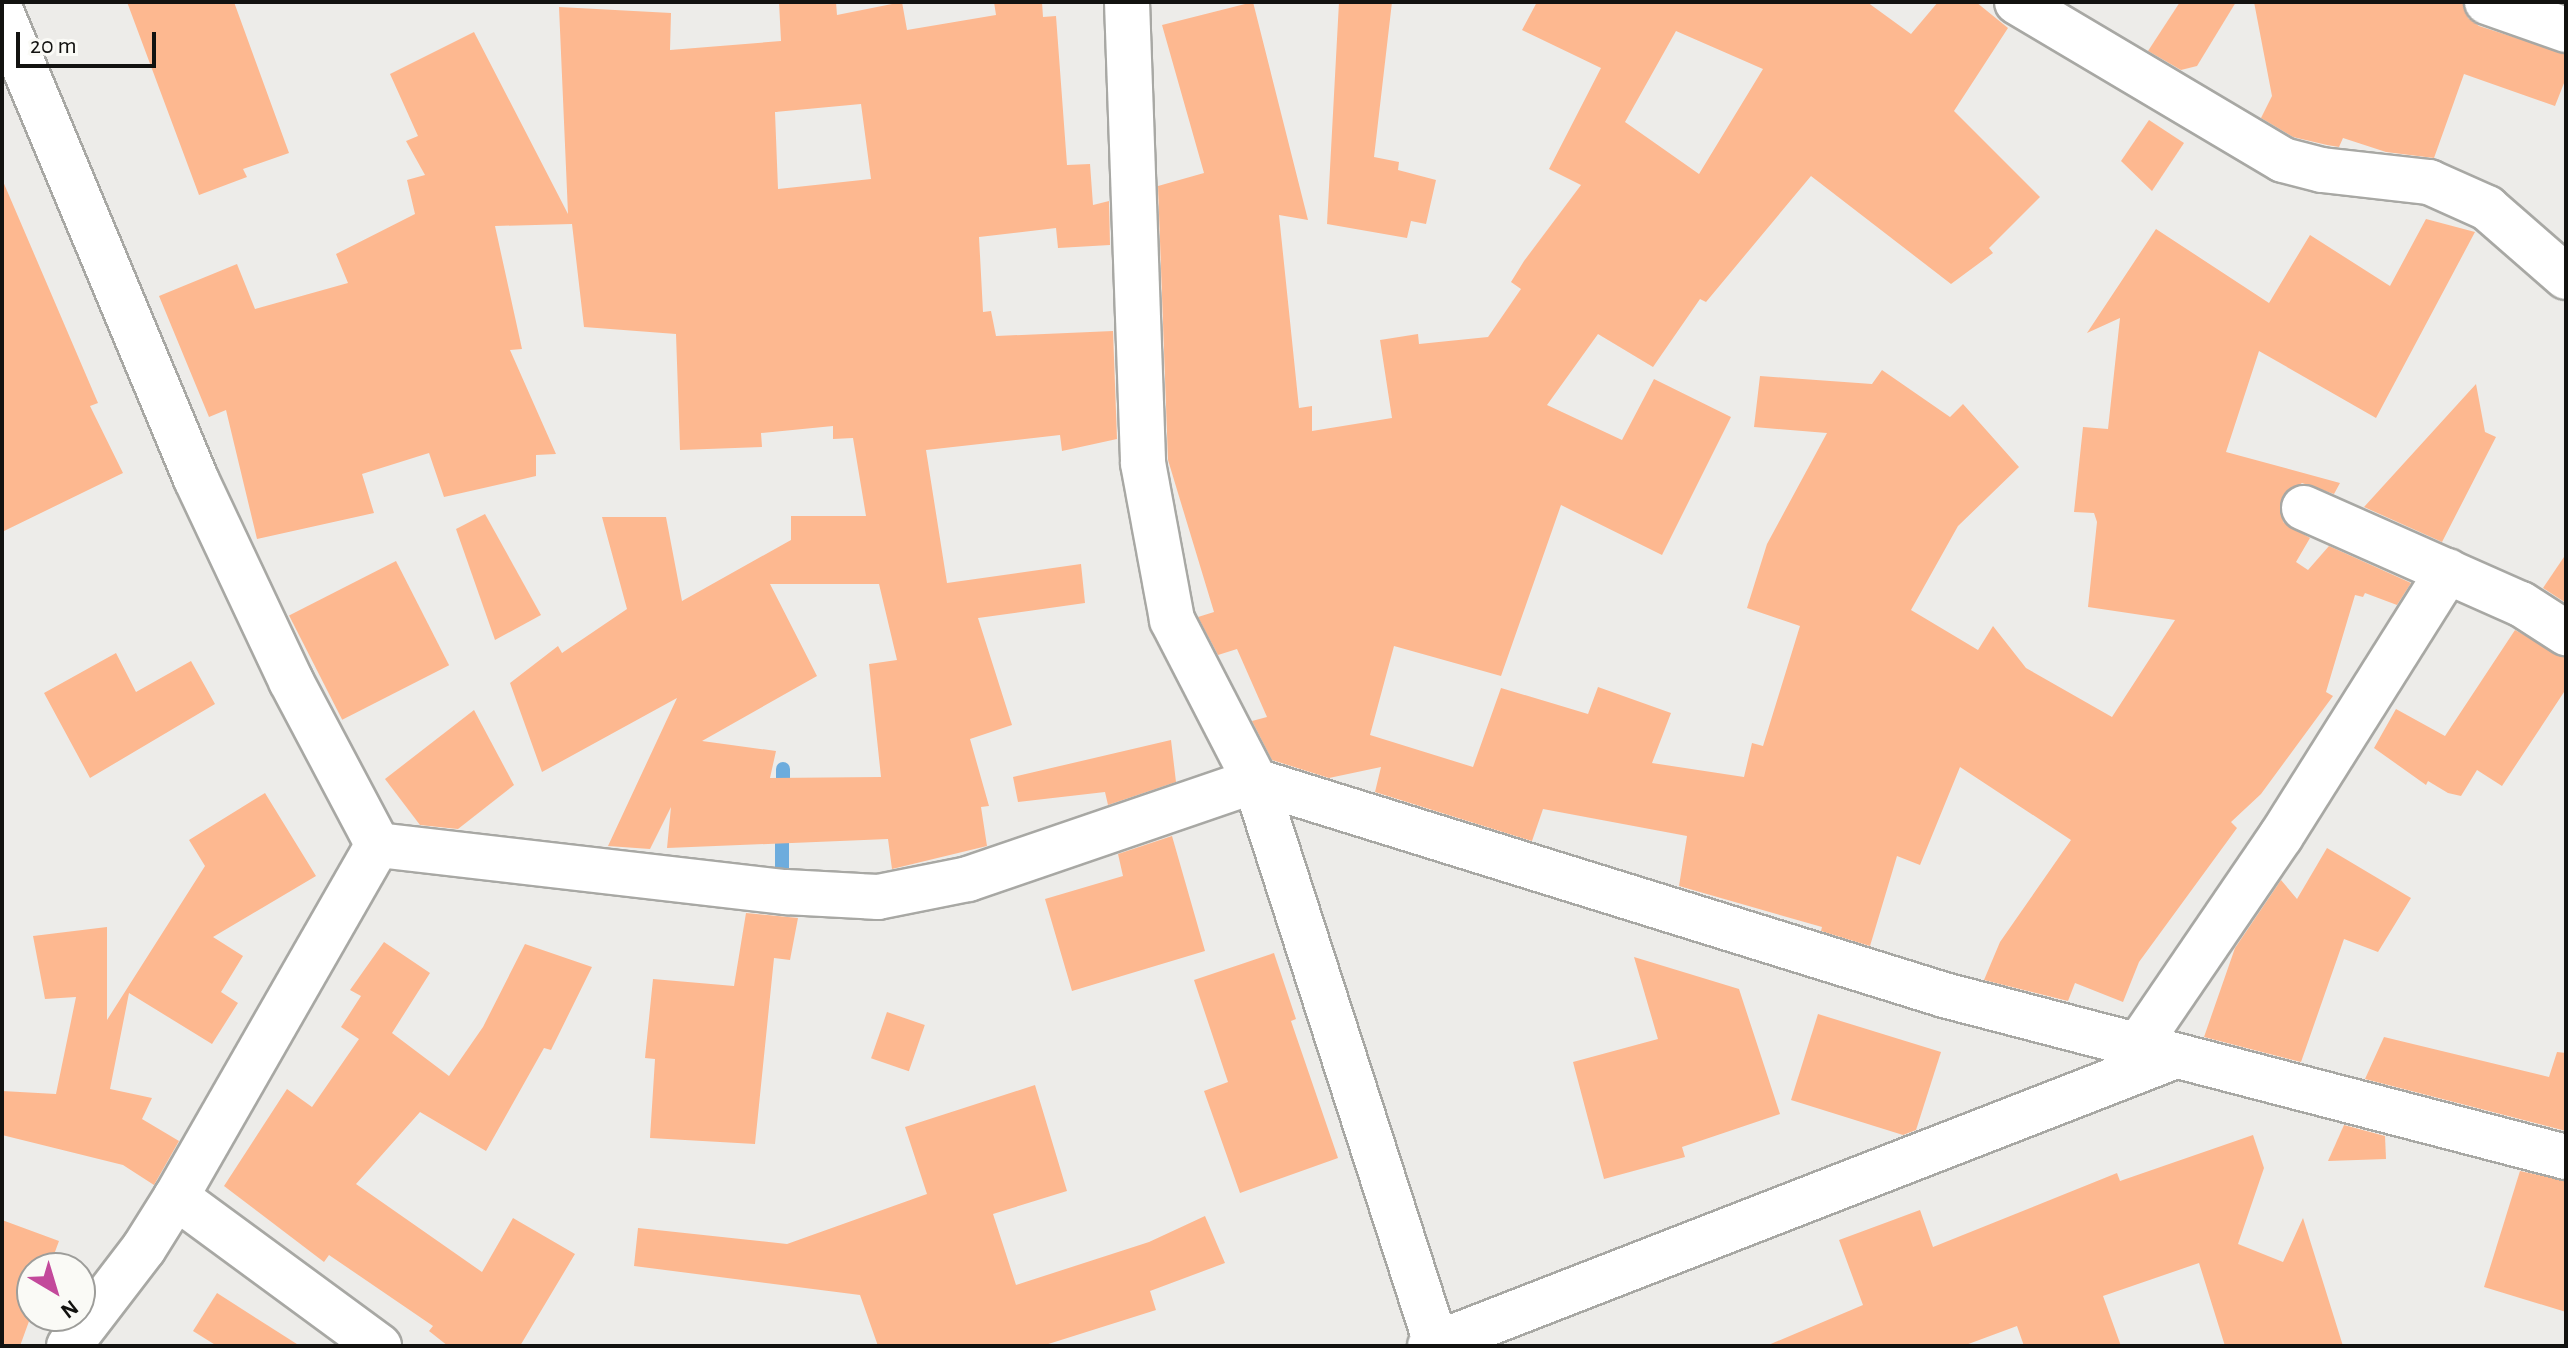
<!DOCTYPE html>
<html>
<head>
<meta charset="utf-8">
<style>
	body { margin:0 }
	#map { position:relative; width:2568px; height:1348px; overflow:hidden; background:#edece9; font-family:"Alegreya Sans",sans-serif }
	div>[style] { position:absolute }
	.stream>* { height:14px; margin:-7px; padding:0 7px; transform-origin:7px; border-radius:7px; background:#6dacdd }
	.building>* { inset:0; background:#fdb890; transform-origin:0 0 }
	.roads { filter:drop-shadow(2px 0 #a8a8a4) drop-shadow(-2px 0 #a8a8a4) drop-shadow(0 2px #a8a8a4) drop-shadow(0 -2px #a8a8a4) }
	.minor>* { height:44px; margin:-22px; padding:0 22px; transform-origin:22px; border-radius:22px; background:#fff }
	span { translate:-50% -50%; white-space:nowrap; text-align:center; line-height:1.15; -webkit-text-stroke:8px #fafaf6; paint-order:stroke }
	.frame { position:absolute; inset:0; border:4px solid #121210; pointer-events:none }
	.north { position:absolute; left:16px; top:1252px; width:80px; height:80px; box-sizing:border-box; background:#fafaf6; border:2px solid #9d9d9a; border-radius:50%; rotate:142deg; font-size:22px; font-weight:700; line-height:32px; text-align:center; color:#121210 }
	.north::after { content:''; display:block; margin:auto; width:28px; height:36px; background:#c3499b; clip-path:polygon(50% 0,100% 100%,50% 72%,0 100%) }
	.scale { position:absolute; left:16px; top:32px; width:140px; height:36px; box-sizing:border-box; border:4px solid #121210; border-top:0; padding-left:10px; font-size:24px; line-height:28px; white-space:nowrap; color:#121210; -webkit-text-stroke:6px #fafaf6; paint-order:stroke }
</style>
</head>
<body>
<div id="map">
	<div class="stream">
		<i style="left:783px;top:795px;width:26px;rotate:-90deg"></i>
		<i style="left:782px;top:887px;width:59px;rotate:-90deg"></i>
	</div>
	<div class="building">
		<i style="clip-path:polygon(127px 2px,234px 2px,289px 153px,243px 169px,247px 177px,199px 195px)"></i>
		<i style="clip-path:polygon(evenodd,779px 2px,836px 2px,837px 15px,902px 2px,907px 30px,996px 15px,994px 2px,1042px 2px,1043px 17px,1056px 16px,1067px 165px,1090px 164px,1093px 205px,1109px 201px,1110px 245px,1058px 248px,1056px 228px,979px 237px,983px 312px,991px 311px,996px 336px,1113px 331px,1117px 439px,1062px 451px,1060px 435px,926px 450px,947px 583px,1081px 564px,1085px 603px,978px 618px,1012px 725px,970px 739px,989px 806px,981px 807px,987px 846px,892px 869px,888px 839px,667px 848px,671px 807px,650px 849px,608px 846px,677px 698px,542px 772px,510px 683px,558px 646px,562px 653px,627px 609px,602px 517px,666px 517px,682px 601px,791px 540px,791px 516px,866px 516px,853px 438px,833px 439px,833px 426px,761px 433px,762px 447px,680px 450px,676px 334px,584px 327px,572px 224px,495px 226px,522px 349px,510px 350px,556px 454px,536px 455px,536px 476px,444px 497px,429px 453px,362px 474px,374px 513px,257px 539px,226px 410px,209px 417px,159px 296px,237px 264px,255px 309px,348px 283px,336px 254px,415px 214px,407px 180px,425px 175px,406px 141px,418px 136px,390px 74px,474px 32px,568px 214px,559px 7px,671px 13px,670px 50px,781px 41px,779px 2px,861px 104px,871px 179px,778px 189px,775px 112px,861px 104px,779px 2px,770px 584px,879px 584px,897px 660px,869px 664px,881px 777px,770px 778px,776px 751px,702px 741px,817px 676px,770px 584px)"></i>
		<i style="clip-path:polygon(evenodd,1253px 2px,1308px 220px,1279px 215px,1299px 408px,1312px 406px,1312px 431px,1392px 418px,1380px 340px,1418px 334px,1419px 344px,1488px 337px,1521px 289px,1511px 282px,1524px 261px,1581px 185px,1549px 169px,1601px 68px,1522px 30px,1537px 2px,1867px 2px,1911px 34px,1938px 2px,1976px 2px,2008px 28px,1954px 111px,2040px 197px,1989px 248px,1993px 253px,1951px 284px,1811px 176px,1706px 302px,1700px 299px,1653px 367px,1598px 334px,1547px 405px,1622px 440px,1654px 379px,1731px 417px,1662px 555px,1561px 505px,1501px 676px,1394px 646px,1370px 735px,1473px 767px,1501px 688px,1588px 714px,1598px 687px,1671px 713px,1652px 763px,1744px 777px,1752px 743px,1763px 746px,1800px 626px,1747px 608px,1767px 544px,1827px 433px,1754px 427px,1760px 376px,1872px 384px,1882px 370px,1950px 417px,1963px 404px,2019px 467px,1958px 526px,1911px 610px,1978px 650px,1993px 626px,2026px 668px,2112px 717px,2175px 620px,2088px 607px,2097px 522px,2094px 513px,2074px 512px,2083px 427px,2108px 429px,2120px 318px,2087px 333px,2156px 229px,2269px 303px,2310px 235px,2390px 286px,2426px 219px,2475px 232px,2376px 418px,2259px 351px,2226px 452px,2340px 483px,2334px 494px,2302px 483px,2282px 497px,2283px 522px,2310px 538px,2296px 562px,2308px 570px,2329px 546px,2411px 583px,2397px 605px,2365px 593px,2363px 597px,2355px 595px,2326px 692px,2333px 696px,2261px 794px,2231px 822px,2237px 828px,2139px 962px,2123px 1002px,2075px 983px,2068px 1001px,1984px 980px,2000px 942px,2071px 840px,1960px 767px,1920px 865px,1897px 856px,1870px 946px,1821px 931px,1822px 927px,1679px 886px,1687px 836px,1543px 809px,1532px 841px,1375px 792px,1381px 767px,1329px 778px,1272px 760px,1252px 721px,1267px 717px,1237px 649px,1218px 655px,1198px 617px,1214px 612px,1168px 460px,1158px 186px,1204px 173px,1162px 25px,1253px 2px,1676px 31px,1763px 69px,1699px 174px,1625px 122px,1676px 31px)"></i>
		<i style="clip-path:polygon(1339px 2px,1392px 2px,1374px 157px,1399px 162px,1398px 170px,1436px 180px,1426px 224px,1411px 221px,1407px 238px,1327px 224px)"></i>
		<i style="clip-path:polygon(2180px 2px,2236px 2px,2197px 66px,2181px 70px,2148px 51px)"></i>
		<i style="clip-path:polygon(2254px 2px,2463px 2px,2468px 18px,2479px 26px,2566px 54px,2566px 78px,2555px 106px,2464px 74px,2434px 158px,2386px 152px,2343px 138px,2339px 147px,2327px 145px,2293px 137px,2261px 118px,2272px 96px)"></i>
		<i style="clip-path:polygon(2149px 120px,2184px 143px,2152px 191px,2121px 161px)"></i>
		<i style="clip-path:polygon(2px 179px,98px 403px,90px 406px,123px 473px,2px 532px)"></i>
		<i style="clip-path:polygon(2476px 384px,2485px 432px,2496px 437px,2442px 542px,2364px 507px)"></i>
		<i style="clip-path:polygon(485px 514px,541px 615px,495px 640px,456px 529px)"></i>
		<i style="clip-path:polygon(2566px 554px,2566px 603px,2543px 588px)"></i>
		<i style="left:396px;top:561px;width:117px;height:120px;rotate:63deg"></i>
		<i style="clip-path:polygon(2515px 630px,2566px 658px,2566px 689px,2502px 786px,2477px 770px,2461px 796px,2448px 793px,2428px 781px,2426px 785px,2374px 748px,2396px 709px,2445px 736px)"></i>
		<i style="clip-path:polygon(116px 653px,136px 692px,191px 661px,215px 704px,90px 778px,44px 693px)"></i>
		<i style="clip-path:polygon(474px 710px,514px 785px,458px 829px,420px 825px,385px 779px)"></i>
		<i style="clip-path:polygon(1171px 740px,1176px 782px,1108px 805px,1105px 792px,1018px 802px,1013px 777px)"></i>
		<i style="clip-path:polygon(265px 793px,316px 876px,213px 937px,243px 956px,221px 992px,238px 1003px,212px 1044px,129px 993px,110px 1089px,152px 1098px,142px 1119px,179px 1141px,154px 1185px,123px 1165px,2px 1135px,2px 1091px,56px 1094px,76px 997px,45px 999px,33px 936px,107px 927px,107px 1020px,205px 866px,189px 840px)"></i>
		<i style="clip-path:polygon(1172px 836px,1205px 951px,1072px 991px,1045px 899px,1123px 876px,1118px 854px)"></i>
		<i style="clip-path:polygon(2327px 848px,2411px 898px,2378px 952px,2344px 939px,2301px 1062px,2204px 1037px,2235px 948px,2281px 880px,2297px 899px)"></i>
		<i style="clip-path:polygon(746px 913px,798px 918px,790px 960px,774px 958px,755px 1144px,650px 1138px,655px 1059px,645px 1058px,653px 979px,734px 986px)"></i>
		<i style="clip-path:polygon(384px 942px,430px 973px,392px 1033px,449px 1076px,483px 1027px,525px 944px,592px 967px,551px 1050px,544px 1048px,486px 1151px,420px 1112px,356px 1184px,482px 1272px,513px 1218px,575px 1254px,520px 1346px,448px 1346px,429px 1331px,433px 1326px,329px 1255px,324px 1262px,224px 1186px,287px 1089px,312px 1107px,359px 1039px,341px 1027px,361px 996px,350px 990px)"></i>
		<i style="clip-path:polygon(1274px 953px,1296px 1019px,1291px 1021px,1338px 1158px,1240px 1193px,1204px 1091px,1228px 1082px,1194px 980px)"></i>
		<i style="clip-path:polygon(1634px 957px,1739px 989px,1780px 1114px,1682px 1147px,1685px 1157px,1604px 1179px,1573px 1062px,1658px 1039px)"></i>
		<i style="left:887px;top:1012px;width:40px;height:49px;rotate:19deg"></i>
		<i style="clip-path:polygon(1818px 1014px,1941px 1052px,1916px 1130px,1903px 1135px,1791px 1100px)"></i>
		<i style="clip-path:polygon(2384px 1037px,2549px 1077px,2557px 1052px,2566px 1053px,2566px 1131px,2365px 1079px)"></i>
		<i style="clip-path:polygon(1035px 1085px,1067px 1191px,993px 1214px,1016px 1285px,1149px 1242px,1205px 1216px,1225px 1263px,1150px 1291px,1156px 1310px,1042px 1346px,878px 1346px,860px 1295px,634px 1266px,638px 1228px,787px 1244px,927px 1194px,905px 1127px)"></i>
		<i style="clip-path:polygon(2344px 1125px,2385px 1136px,2386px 1159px,2328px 1161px)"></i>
		<i style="clip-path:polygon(2253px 1135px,2264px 1168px,2238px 1244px,2283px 1262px,2303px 1218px,2343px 1346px,2225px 1346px,2199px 1263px,2103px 1296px,2121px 1346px,2024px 1346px,2017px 1326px,1963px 1346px,1766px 1346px,1863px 1305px,1839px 1240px,1920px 1210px,1933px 1247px,2117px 1173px,2120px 1181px)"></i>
		<i style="clip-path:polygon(2520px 1171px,2566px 1181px,2566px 1312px,2484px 1287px)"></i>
		<i style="clip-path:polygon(2px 1220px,59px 1241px,49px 1268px,32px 1268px,32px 1313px,20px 1346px,2px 1346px)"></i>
		<i style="clip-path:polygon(217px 1293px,300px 1346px,217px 1346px,193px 1331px)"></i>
	</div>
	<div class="roads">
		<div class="minor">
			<i style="left:1127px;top:2px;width:461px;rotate:88deg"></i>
			<i style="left:1143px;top:463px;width:160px;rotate:79.5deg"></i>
			<i style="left:1172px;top:620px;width:181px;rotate:62.7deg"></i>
			<i style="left:1255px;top:781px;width:594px;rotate:72.15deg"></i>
			<i style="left:2017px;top:2px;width:309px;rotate:30.7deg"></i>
			<i style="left:2283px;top:160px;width:40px;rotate:14.4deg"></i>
			<i style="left:2322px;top:170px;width:108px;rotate:6.4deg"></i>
			<i style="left:2429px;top:182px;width:64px;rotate:24.1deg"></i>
			<i style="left:2487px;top:208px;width:105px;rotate:41.1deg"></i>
			<i style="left:2487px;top:2px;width:84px;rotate:19.5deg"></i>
			<i style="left:2px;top:14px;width:504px;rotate:67.35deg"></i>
			<i style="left:196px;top:479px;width:223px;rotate:64.8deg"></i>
			<i style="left:291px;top:681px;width:186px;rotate:62.1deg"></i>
			<i style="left:378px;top:845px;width:411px;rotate:6.6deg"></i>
			<i style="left:786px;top:892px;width:92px;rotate:3.1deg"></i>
			<i style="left:878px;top:897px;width:92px;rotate:-11.3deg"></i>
			<i style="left:968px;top:879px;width:303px;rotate:-18.9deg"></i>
			<i style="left:1255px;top:781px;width:721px;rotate:17.25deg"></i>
			<i style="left:1944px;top:995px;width:643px;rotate:14.6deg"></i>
			<i style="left:2304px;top:508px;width:237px;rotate:23.9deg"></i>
			<i style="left:2521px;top:604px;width:54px;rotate:32.8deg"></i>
			<i style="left:2137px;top:1047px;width:255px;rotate:-55.7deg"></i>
			<i style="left:2281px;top:836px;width:313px;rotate:-57.8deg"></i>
			<i style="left:176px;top:1197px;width:252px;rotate:36.3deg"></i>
			<i style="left:69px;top:1346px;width:123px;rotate:-52.6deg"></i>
			<i style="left:144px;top:1248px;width:60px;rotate:-57.9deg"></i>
			<i style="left:176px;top:1197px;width:406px;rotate:-60.2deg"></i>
			<i style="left:1430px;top:1346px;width:797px;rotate:-21.25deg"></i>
		</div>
	</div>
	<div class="frame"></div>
	<div class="north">N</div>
	<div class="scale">20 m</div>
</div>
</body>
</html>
